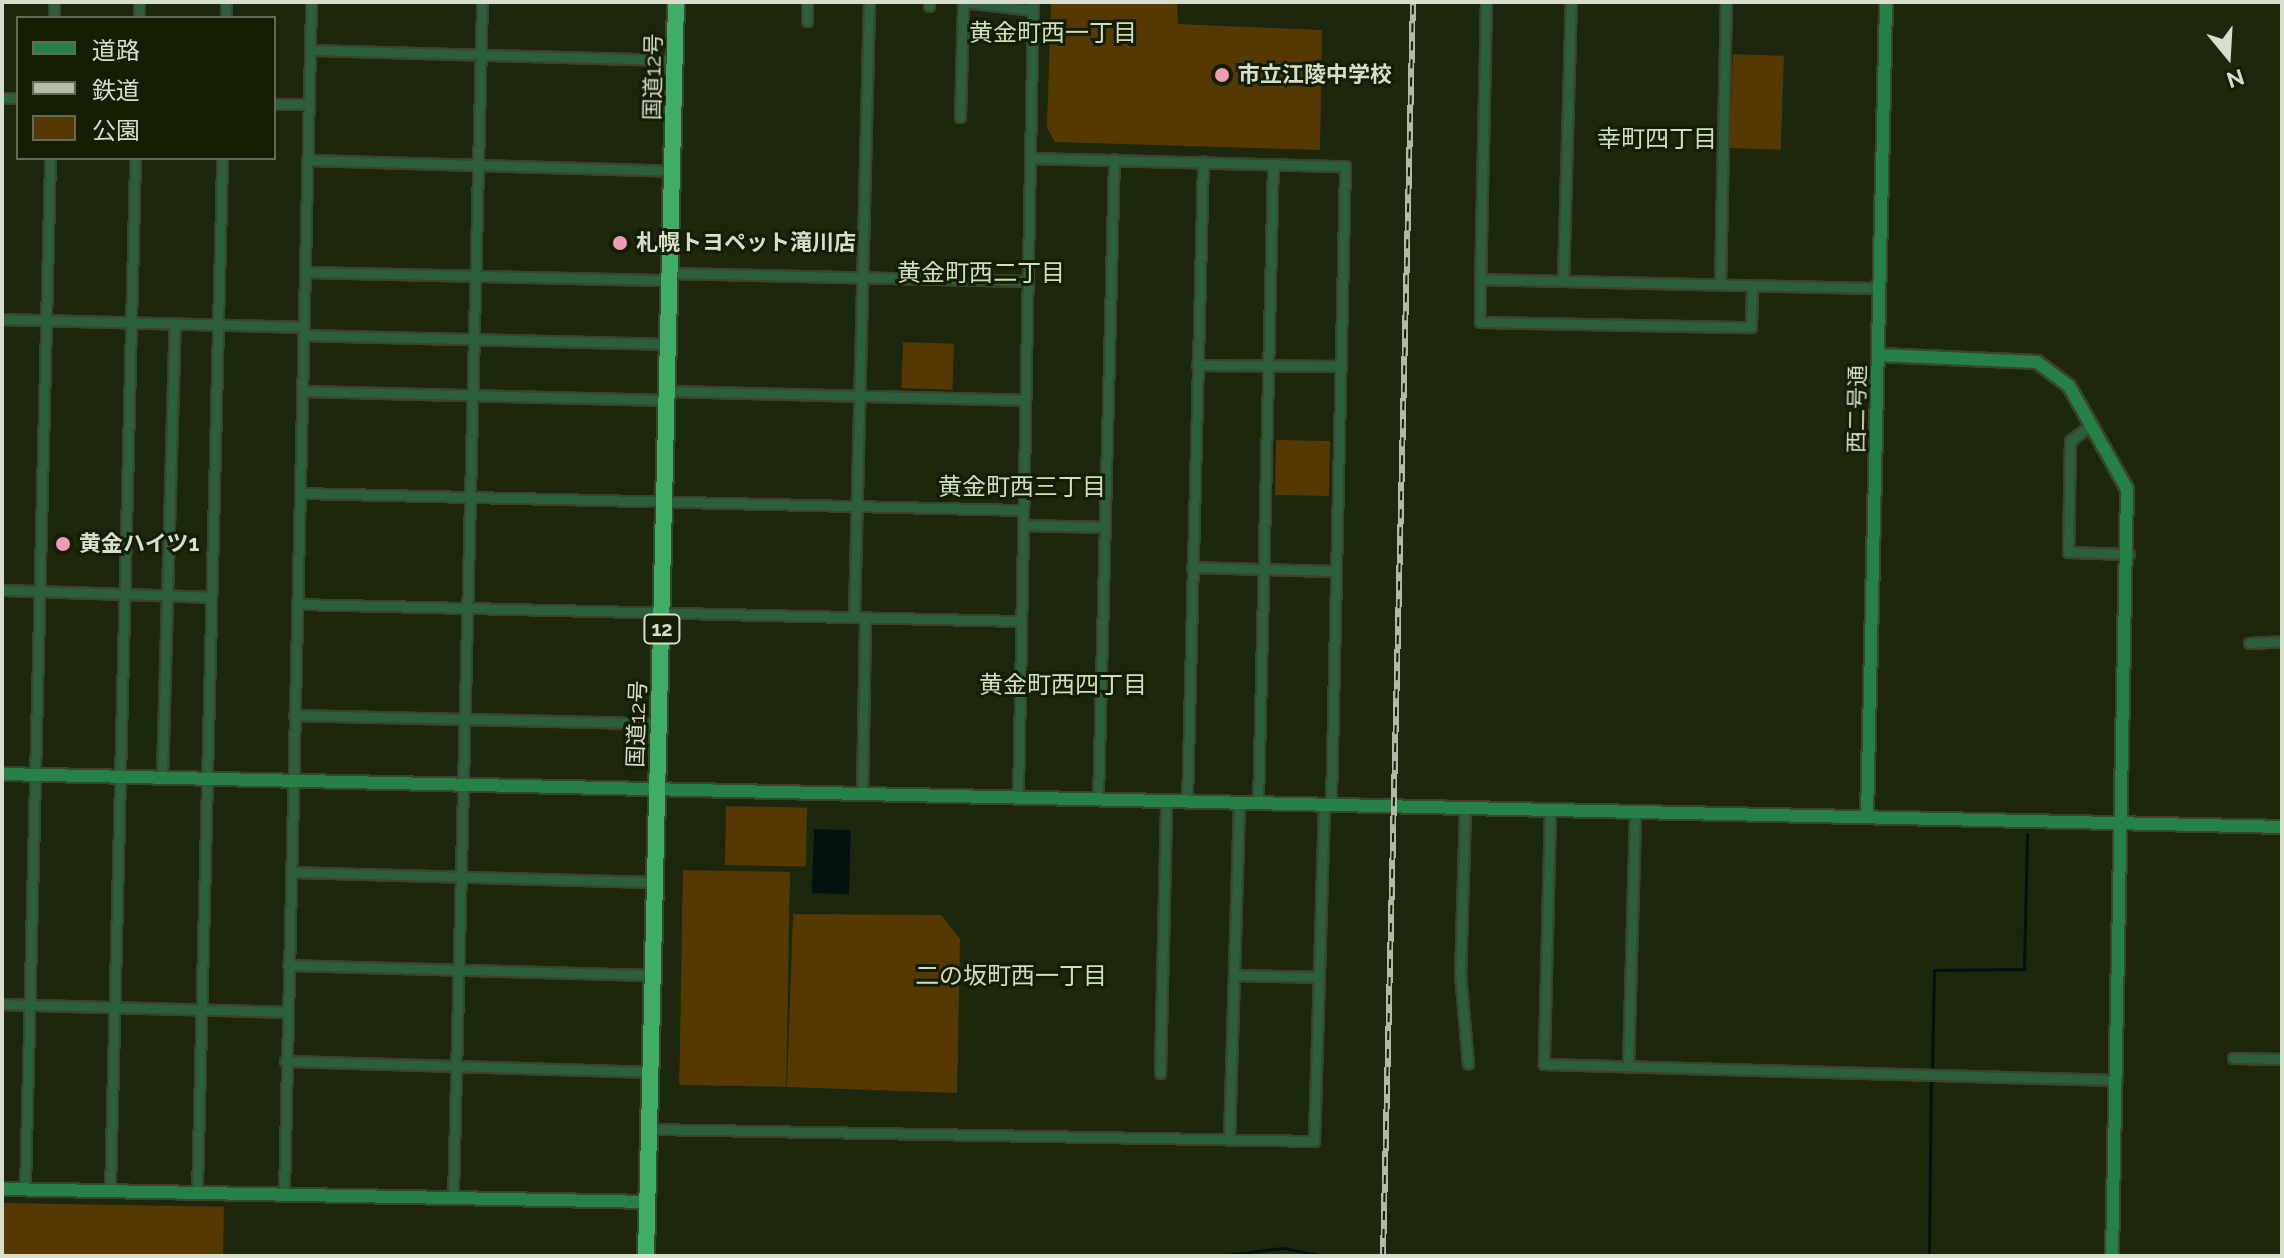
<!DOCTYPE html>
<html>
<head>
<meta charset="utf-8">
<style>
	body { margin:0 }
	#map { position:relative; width:2284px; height:1258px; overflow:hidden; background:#1d270d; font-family:Raleway,"Noto Sans JP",sans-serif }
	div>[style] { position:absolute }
	.green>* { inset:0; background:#553802; transform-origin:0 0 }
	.water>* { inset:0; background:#03120e; transform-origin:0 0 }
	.stream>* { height:3px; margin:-1.5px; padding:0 1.5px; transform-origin:1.5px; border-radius:1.5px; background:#03120e }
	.roads { filter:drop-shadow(2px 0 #3b442c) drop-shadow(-2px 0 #3b442c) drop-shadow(0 2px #3b442c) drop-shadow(0 -2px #3b442c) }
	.street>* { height:9px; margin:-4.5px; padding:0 4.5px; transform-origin:4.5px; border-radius:4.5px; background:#2c603c }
	.secondary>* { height:12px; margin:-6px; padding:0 6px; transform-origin:6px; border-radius:6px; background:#268148 }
	.highway>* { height:16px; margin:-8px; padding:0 8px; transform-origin:8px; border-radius:8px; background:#40ad66 }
	.rail>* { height:6px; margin-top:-3px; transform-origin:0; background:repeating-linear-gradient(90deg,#141e04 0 9px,#b1b9a7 0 18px); box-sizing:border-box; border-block:2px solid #b1b9a7 }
	.dots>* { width:22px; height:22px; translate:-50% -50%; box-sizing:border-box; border:4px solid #141e04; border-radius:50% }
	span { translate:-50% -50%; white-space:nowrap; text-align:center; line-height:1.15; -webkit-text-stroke:6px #141e04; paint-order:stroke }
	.shield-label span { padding:2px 6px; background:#141e04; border:2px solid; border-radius:6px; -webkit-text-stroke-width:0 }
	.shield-label { font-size:20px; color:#d7dece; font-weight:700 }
	.poi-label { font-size:22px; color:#d7dece; font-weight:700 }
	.left { translate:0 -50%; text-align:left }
	.street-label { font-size:22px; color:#d7dece }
	.neighbourhood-label { font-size:24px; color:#d0debd }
	.frame { position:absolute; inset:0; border:4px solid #d7dece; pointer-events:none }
	.legend { position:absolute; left:16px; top:16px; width:260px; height:144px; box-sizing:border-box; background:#141e04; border:2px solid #626b55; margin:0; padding:10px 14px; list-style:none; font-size:24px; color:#d7dece }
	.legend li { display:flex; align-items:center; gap:16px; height:40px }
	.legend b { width:40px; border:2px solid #626b55 }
	.north { position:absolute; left:2188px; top:16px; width:80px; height:80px; -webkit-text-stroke:6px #141e04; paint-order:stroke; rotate:162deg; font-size:22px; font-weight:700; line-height:32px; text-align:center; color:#d7dece }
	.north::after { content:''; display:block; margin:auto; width:28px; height:36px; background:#d7dece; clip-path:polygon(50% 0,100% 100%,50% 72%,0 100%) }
</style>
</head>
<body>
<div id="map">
	<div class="green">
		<i style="clip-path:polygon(1051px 2px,1177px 2px,1178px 24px,1322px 30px,1320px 150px,1055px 142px,1047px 128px)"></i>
		<i style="left:1733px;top:54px;width:51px;height:94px;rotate:2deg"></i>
		<i style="left:903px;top:342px;width:51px;height:46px;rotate:2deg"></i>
		<i style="left:1276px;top:440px;width:54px;height:55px;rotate:1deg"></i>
		<i style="left:726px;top:806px;width:81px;height:59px;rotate:1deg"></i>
		<i style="left:683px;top:870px;width:107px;height:215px;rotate:1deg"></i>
		<i style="clip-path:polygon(793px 914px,941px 915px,960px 939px,957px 1093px,787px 1087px)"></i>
		<i style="left:2px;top:1203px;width:222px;height:53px;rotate:1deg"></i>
	</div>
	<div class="water">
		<i style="left:814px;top:829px;width:37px;height:64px;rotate:2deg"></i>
	</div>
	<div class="stream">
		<i style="left:1932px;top:1068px;width:98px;rotate:-88.8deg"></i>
		<i style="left:1934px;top:970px;width:90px;rotate:-0.6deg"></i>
		<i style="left:2024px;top:969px;width:135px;rotate:-88.7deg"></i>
		<i style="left:1216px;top:1256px;width:67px;rotate:-6.8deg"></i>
		<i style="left:1283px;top:1248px;width:43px;rotate:10.8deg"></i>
		<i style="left:1929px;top:1256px;width:177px;rotate:-89.4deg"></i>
	</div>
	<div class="roads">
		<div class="street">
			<i style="left:963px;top:2px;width:70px;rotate:6.5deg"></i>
			<i style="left:1486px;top:2px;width:277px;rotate:91.2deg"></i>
			<i style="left:1480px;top:279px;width:399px;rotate:1.3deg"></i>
			<i style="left:929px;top:6px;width:4px;rotate:-90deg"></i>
			<i style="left:54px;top:18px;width:16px;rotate:-90deg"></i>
			<i style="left:139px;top:18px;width:16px;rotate:-90deg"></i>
			<i style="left:226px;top:18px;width:16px;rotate:-90deg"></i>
			<i style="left:807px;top:21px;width:19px;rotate:-90deg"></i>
			<i style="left:310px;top:50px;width:365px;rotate:1.6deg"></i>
			<i style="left:2px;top:98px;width:16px"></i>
			<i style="left:274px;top:104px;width:35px"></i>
			<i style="left:960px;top:117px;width:110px;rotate:-88.4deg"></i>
			<i style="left:1031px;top:158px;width:314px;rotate:1.5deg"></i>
			<i style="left:1345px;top:166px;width:639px;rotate:91.26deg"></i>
			<i style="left:308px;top:160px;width:365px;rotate:1.7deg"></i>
			<i style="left:305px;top:272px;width:365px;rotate:1.3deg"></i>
			<i style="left:670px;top:273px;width:358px;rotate:1.3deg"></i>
			<i style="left:1480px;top:279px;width:43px;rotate:90deg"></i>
			<i style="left:1480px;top:322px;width:271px;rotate:1.1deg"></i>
			<i style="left:1751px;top:327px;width:42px;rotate:-88.6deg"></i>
			<i style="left:1563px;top:281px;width:279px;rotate:-88.4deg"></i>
			<i style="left:1720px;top:284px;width:282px;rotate:-88.8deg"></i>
			<i style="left:2px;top:319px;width:302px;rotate:1.5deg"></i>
			<i style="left:304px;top:335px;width:364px;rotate:1.4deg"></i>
			<i style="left:1197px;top:365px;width:143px;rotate:0.4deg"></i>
			<i style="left:302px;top:391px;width:365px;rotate:1.4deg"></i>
			<i style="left:667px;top:391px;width:358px;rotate:1.4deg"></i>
			<i style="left:2091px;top:425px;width:26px;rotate:143deg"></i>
			<i style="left:2070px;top:441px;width:111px;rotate:91deg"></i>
			<i style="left:2068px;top:552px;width:61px;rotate:1.9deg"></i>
			<i style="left:300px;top:493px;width:723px;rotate:1.35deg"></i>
			<i style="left:1023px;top:525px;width:82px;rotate:1.4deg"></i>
			<i style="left:1192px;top:567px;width:144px;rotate:1.6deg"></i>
			<i style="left:2px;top:590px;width:207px;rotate:1.9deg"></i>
			<i style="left:297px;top:604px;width:724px;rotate:1.35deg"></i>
			<i style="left:854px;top:616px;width:614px;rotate:-88.6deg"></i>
			<i style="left:2249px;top:643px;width:33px;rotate:-3deg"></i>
			<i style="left:294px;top:715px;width:365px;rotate:1.3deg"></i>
			<i style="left:162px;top:777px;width:454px;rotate:-88.4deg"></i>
			<i style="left:862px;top:794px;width:175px;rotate:-89deg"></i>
			<i style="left:1018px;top:797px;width:795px;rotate:-88.92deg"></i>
			<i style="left:1098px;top:799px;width:640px;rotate:-88.57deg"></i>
			<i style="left:1187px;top:802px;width:641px;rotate:-88.57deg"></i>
			<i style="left:1258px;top:803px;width:639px;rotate:-88.66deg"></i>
			<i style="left:1465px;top:809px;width:164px;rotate:91.7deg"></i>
			<i style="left:1460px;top:973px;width:91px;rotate:85deg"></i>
			<i style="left:1550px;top:810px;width:254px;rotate:91.4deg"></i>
			<i style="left:1544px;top:1064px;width:573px;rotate:1.6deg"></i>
			<i style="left:291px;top:872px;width:365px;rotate:1.6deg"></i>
			<i style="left:288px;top:965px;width:366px;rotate:1.6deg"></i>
			<i style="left:1234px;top:975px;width:85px;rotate:1.3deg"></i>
			<i style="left:2px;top:1004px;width:285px;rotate:1.6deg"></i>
			<i style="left:2233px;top:1058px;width:49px;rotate:1.2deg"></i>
			<i style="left:285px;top:1061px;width:365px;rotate:1.7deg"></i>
			<i style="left:1628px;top:1066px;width:255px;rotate:-88.4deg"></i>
			<i style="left:1160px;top:1073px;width:272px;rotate:-88.7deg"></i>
			<i style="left:649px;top:1129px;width:665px;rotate:1.03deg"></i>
			<i style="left:1314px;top:1141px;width:336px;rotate:-88.3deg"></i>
			<i style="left:1229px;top:1140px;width:337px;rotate:-88.3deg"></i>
			<i style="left:25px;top:1190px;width:1032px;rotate:-88.61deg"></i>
			<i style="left:110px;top:1191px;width:1033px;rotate:-88.61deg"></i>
			<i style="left:197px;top:1192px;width:1034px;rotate:-88.61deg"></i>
			<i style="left:284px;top:1194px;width:1192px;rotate:-88.7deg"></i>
			<i style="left:453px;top:1198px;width:1196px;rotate:-88.61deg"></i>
		</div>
		<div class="secondary">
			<i style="left:1878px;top:355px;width:159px;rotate:2.5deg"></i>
			<i style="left:2037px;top:362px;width:40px;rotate:37deg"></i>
			<i style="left:2069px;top:386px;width:118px;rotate:60.6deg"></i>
			<i style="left:2127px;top:489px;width:767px;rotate:91.12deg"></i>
			<i style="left:2px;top:774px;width:2281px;rotate:1.33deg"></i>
			<i style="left:1867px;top:816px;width:814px;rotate:-88.66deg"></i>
			<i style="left:2px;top:1189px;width:646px;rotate:1.15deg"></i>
		</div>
		<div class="highway">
			<i style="left:646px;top:1256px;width:1254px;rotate:-88.63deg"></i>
		</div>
	</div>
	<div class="rail">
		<i style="left:1383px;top:1256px;width:1254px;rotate:-88.63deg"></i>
	</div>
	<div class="dots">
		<i style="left:1222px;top:75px;background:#f19ab4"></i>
		<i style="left:620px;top:243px;background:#f19ab4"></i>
		<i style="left:63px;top:544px;background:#f19ab4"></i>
	</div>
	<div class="shield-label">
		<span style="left:662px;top:629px">12</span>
	</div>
	<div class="poi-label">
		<span class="left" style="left:1238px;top:75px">市立江陵中学校</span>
		<span class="left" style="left:636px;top:243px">札幌トヨペット滝川店</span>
		<span class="left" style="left:79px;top:544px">黄金ハイツ1</span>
	</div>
	<div class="street-label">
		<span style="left:653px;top:77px;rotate:-89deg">国道12号</span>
		<span style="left:1857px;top:409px;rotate:-89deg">西二号通</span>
		<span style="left:637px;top:724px;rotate:-88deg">国道12号</span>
	</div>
	<div class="neighbourhood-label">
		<span style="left:1053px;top:33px">黄金町西一丁目</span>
		<span style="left:1657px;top:139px">幸町四丁目</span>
		<span style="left:981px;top:273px">黄金町西二丁目</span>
		<span style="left:1022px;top:487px">黄金町西三丁目</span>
		<span style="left:1063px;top:685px">黄金町西四丁目</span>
		<span style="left:1011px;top:976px">二の坂町西一丁目</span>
	</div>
	<div class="frame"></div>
	<ul class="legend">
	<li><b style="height:10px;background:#268148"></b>道路</li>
	<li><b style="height:10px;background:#b1b9a7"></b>鉄道</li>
	<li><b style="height:22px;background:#553802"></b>公園</li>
	</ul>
	<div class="north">N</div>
</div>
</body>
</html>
